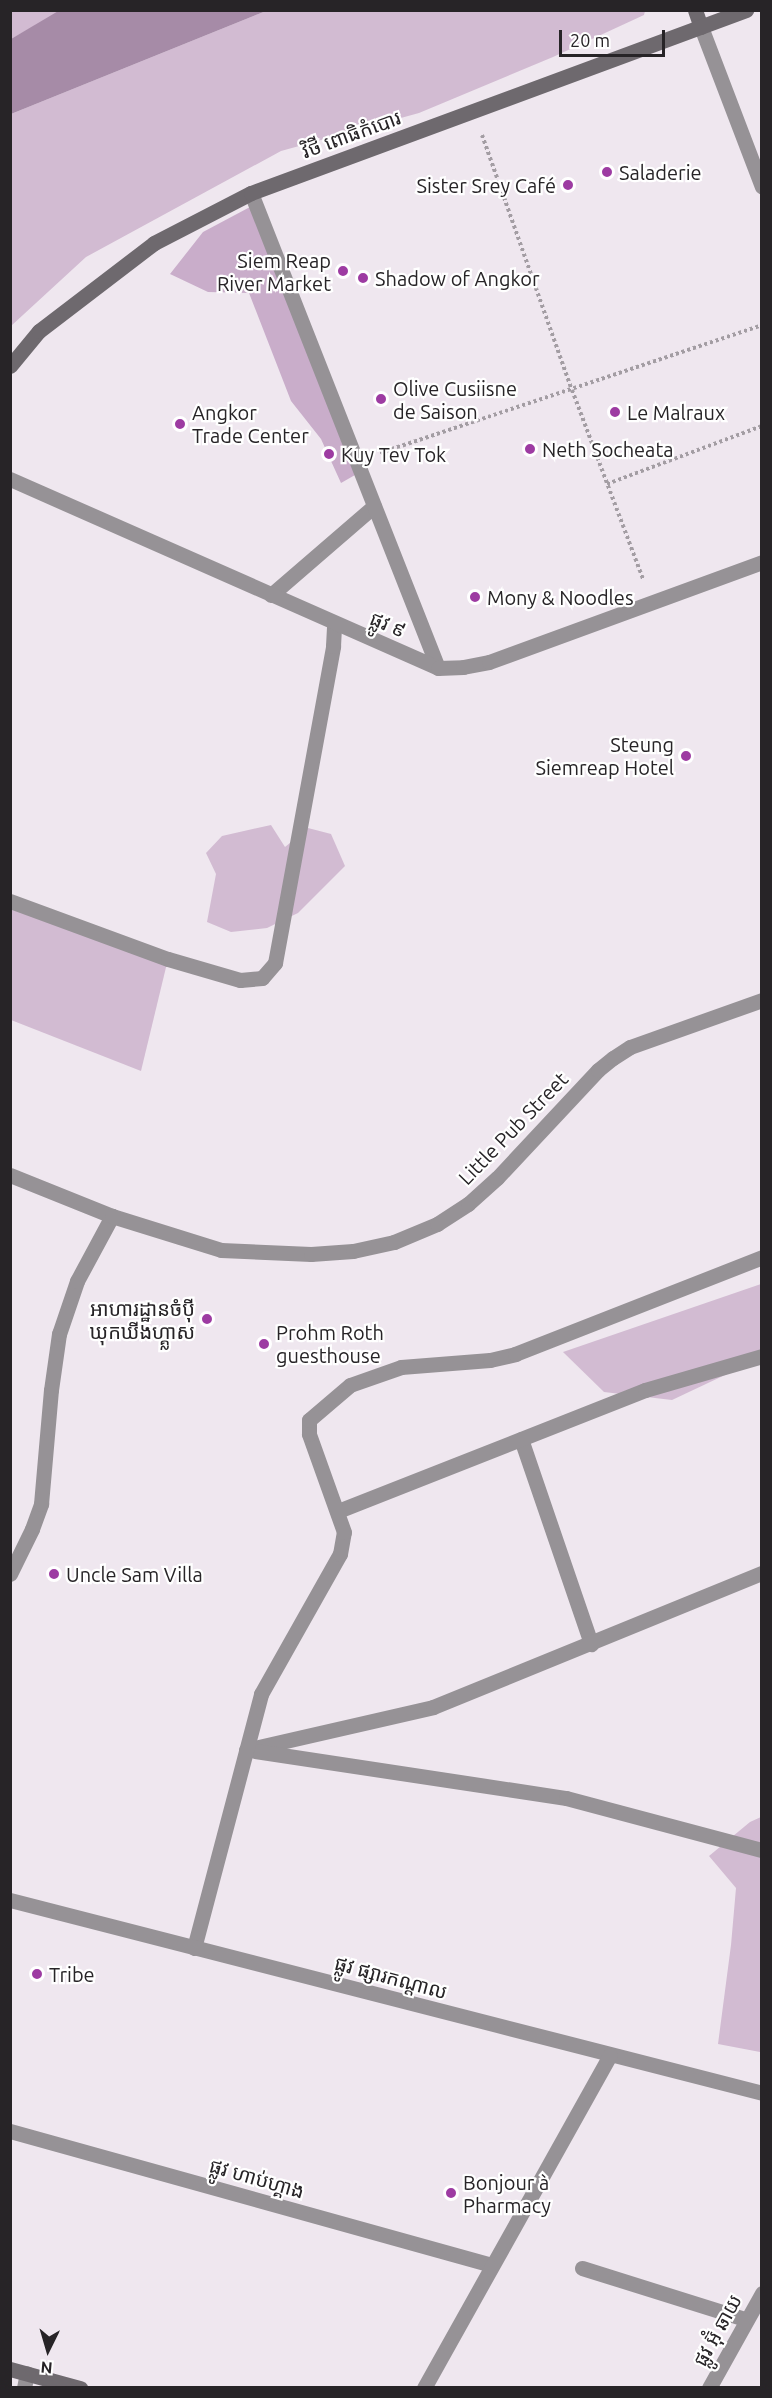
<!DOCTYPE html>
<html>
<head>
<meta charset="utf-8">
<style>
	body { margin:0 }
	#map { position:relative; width:772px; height:2398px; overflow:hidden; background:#efe7ef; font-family:Ubuntu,"Noto Sans Khmer",sans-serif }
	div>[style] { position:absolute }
	.green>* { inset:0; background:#d2bbd2 }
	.forest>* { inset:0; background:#c9adca }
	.water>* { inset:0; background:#a68ba7 }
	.path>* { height:4px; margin-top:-2px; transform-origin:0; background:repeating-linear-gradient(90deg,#a39da3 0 3px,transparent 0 6px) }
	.lane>* { height:15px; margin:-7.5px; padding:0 7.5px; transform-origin:7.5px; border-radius:7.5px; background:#969296 }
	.street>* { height:15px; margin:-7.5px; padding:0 7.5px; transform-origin:7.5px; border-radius:7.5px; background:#969296 }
	.secondary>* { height:15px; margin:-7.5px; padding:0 7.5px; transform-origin:7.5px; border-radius:7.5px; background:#6e696e }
	.dots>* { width:16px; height:16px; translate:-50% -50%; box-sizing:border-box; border:3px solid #fff; border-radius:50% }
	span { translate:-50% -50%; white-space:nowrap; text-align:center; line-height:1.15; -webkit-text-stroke:4.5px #fff; paint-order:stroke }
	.street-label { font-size:20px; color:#272427 }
	.poi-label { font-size:20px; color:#272427 }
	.left { translate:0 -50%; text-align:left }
	.right { translate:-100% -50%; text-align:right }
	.frame { position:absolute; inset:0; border:12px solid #272427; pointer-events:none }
	.north { position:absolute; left:18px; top:2320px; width:60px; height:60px; -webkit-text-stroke:4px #fff; paint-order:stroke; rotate:185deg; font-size:16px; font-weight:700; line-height:24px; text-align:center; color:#272427 }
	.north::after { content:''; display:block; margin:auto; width:21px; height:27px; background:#272427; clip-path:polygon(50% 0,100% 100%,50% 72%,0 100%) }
	.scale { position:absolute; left:559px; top:30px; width:106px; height:27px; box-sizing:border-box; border:3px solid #272427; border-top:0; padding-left:8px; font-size:18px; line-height:21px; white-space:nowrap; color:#272427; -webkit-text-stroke:4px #fff; paint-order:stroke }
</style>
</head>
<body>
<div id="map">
	<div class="green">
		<i style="clip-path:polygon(11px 11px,61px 11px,11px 39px)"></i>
		<i style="clip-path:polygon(266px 11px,645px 11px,644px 15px,553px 57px,419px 113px,281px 151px,86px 257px,11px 326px,11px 114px)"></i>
		<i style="clip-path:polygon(271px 825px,285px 847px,308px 828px,331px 834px,345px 866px,298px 913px,267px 928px,231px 932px,207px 922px,216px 874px,206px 853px,222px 836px)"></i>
		<i style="clip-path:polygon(10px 901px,168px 959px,141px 1071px,11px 1020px)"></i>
		<i style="clip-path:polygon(761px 1284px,761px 1358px,672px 1400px,604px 1392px,563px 1352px)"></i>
		<i style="clip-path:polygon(761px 1817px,762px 2045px,760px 2052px,718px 2044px,731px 1945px,736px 1888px,709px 1856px,750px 1822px)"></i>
	</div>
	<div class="forest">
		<i style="clip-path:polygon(250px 207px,355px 475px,341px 483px,321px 439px,291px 401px,249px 293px,208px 292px,170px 274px,203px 232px)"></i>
	</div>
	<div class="water">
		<i style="clip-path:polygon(60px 10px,266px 10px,266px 11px,11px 114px,11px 39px)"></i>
	</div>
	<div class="path">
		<i style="left:482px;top:135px;width:270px;rotate:70.6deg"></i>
		<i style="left:572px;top:390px;width:202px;rotate:69.4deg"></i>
		<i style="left:380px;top:453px;width:403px;rotate:-18.5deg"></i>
		<i style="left:607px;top:484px;width:165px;rotate:-20.5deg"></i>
	</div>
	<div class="lane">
		<i style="left:271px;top:595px;width:136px;rotate:-40.8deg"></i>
		<i style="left:10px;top:901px;width:168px;rotate:20.2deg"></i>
		<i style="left:168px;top:959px;width:75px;rotate:16.3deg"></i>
		<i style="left:240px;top:980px;width:22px;rotate:-5deg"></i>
		<i style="left:262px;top:978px;width:20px;rotate:-49deg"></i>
		<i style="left:275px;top:963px;width:322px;rotate:-79.6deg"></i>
		<i style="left:333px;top:646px;width:22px;rotate:-87deg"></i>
		<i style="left:521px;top:1439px;width:217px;rotate:71.1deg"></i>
		<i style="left:338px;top:1511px;width:330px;rotate:-21.5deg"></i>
		<i style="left:645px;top:1390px;width:122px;rotate:-16.2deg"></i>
		<i style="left:10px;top:1574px;width:50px;rotate:-63.9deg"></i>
		<i style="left:32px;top:1529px;width:27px;rotate:-70deg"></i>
		<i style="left:41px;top:1504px;width:114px;rotate:-85deg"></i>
		<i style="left:51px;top:1390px;width:57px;rotate:-81.9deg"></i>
		<i style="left:59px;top:1334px;width:56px;rotate:-71.2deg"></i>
		<i style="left:77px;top:1281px;width:74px;rotate:-61.7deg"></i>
		<i style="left:246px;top:1750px;width:192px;rotate:-12.9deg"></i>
		<i style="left:433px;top:1707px;width:355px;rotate:-22.2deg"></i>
		<i style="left:255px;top:1751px;width:315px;rotate:8.6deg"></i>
		<i style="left:566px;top:1798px;width:203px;rotate:14.9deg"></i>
		<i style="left:194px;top:1948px;width:263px;rotate:-75.2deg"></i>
		<i style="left:261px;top:1694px;width:161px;rotate:-60.6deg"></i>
		<i style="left:340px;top:1554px;width:22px;rotate:-80deg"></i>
		<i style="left:344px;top:1532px;width:104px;rotate:-109.7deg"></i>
		<i style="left:309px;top:1434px;width:14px;rotate:-90deg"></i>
		<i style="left:309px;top:1420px;width:54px;rotate:-40.5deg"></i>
		<i style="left:350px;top:1385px;width:54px;rotate:-19.4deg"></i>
		<i style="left:401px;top:1367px;width:89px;rotate:-4.5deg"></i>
		<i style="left:490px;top:1360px;width:26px;rotate:-13deg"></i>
		<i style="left:515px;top:1354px;width:265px;rotate:-21.4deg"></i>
		<i style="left:582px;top:2268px;width:171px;rotate:17.4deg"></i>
	</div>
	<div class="street">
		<i style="left:701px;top:27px;width:171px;rotate:69.1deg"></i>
		<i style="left:251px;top:193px;width:510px;rotate:68.51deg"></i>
		<i style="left:10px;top:479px;width:468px;rotate:23.8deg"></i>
		<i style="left:438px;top:668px;width:25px;rotate:-2deg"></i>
		<i style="left:463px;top:667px;width:26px;rotate:-11deg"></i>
		<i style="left:489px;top:662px;width:291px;rotate:-20.1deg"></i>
		<i style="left:10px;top:1175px;width:110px;rotate:21.9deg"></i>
		<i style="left:112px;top:1216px;width:114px;rotate:17.3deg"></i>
		<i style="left:221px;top:1250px;width:90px;rotate:2.5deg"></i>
		<i style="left:311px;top:1254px;width:42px;rotate:-4.1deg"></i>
		<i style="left:353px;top:1251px;width:42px;rotate:-12.4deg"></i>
		<i style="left:394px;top:1242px;width:47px;rotate:-22.7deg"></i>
		<i style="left:437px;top:1224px;width:37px;rotate:-33deg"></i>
		<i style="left:468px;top:1204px;width:39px;rotate:-42deg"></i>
		<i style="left:497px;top:1178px;width:148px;rotate:-46.9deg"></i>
		<i style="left:598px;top:1070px;width:19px;rotate:-39deg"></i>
		<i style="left:613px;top:1058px;width:20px;rotate:-33deg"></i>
		<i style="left:630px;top:1047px;width:140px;rotate:-19.6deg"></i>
		<i style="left:10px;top:1900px;width:776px;rotate:14.39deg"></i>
		<i style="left:10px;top:2131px;width:500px;rotate:15.54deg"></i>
		<i style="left:24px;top:2388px;width:15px;rotate:-79deg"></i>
		<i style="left:424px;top:2388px;width:381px;rotate:-60.8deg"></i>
		<i style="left:709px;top:2388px;width:109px;rotate:-60.8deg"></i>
	</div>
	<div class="secondary">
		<i style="left:695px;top:10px;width:18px;rotate:71deg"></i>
		<i style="left:10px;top:366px;width:45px;rotate:-50.4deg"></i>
		<i style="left:39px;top:331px;width:145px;rotate:-37.4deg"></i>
		<i style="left:154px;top:243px;width:109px;rotate:-27.3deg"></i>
		<i style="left:251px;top:193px;width:528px;rotate:-20.29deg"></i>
		<i style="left:10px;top:2369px;width:73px;rotate:15.2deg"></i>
	</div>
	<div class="dots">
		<i style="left:607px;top:172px;background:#9d3ba2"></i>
		<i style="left:568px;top:185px;background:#9d3ba2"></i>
		<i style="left:343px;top:271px;background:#9d3ba2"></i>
		<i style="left:363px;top:278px;background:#9d3ba2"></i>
		<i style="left:381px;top:399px;background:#9d3ba2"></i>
		<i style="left:615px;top:412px;background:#9d3ba2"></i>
		<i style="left:180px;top:424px;background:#9d3ba2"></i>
		<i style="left:530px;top:449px;background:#9d3ba2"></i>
		<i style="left:329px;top:454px;background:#9d3ba2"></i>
		<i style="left:475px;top:597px;background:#9d3ba2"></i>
		<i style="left:686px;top:756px;background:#9d3ba2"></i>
		<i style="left:207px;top:1319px;background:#9d3ba2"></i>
		<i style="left:264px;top:1344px;background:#9d3ba2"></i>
		<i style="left:54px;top:1574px;background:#9d3ba2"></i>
		<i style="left:37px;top:1974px;background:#9d3ba2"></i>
		<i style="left:451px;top:2193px;background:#9d3ba2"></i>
	</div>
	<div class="street-label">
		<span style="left:351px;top:134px;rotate:-20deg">វិថី ពោធិកំបោរ</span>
		<span style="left:388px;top:624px;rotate:23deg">ផ្លូវ ៩</span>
		<span style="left:513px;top:1128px;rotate:-46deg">Little Pub Street</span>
		<span style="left:391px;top:1977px;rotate:15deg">ផ្លូវ ផ្សារកណ្តាល</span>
		<span style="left:257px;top:2178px;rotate:16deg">ផ្លូវ ហាប់ហ្គាង</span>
		<span style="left:717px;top:2330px;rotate:-61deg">ផ្លូវ អ៊ុំ ឆាយ</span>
	</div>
	<div class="poi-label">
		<span class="left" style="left:619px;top:172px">Saladerie</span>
		<span class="right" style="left:556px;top:185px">Sister Srey Café</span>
		<span class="right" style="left:331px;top:272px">Siem Reap<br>River Market</span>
		<span class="left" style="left:375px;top:278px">Shadow of Angkor</span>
		<span class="left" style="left:393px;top:400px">Olive Cusiisne<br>de Saison</span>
		<span class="left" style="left:192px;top:424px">Angkor<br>Trade Center</span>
		<span class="left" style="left:627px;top:412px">Le Malraux</span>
		<span class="left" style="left:542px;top:449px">Neth Socheata</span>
		<span class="left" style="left:341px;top:454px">Kuy Tev Tok</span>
		<span class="left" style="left:487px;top:597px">Mony &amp; Noodles</span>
		<span class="right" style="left:674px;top:756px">Steung<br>Siemreap Hotel</span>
		<span class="right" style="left:195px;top:1320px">អាហារដ្ឋានចំបុី<br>ឃុកឃីងហ្គ្លាស</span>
		<span class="left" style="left:276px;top:1344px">Prohm Roth<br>guesthouse</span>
		<span class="left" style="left:66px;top:1574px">Uncle Sam Villa</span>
		<span class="left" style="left:49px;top:1974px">Tribe</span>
		<span class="left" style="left:463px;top:2194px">Bonjour à<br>Pharmacy</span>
	</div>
	<div class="frame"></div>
	<div class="north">N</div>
	<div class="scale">20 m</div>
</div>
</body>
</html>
